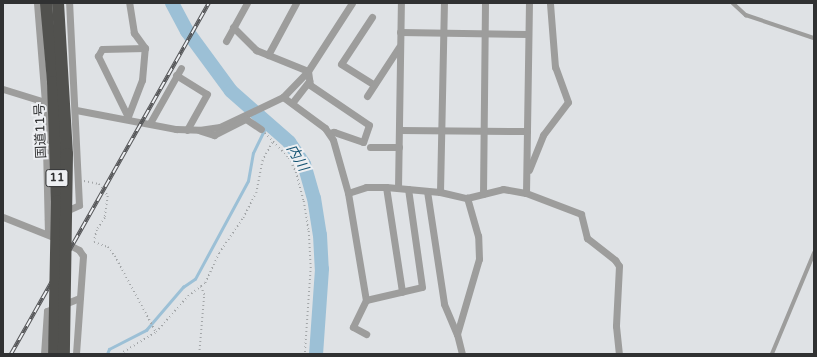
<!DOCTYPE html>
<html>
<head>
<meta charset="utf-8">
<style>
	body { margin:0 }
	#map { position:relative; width:817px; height:357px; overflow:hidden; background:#dfe2e5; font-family:"Varela Round","Noto Sans JP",sans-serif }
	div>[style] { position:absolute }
	.stream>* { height:2.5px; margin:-1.25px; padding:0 1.25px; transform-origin:1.25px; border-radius:1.25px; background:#9cc0d6 }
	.river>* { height:14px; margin:-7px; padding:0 7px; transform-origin:7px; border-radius:7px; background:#9cc0d6 }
	.path>* { height:1.5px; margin-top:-0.75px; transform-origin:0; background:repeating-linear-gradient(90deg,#a3a6a8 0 1px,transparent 0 4px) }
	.lane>* { height:3.5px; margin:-1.75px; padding:0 1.75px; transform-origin:1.75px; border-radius:1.75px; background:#9d9d9c }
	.street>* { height:7px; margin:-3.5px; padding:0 3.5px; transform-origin:3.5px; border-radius:3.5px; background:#9d9d9c }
	.rail>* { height:4px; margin-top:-2px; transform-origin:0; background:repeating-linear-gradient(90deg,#edeff2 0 8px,#555658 0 16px); box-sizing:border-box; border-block:1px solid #555658 }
	.highway-bridge>* { height:12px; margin:-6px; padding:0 6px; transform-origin:6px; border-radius:6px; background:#51514e }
	span { translate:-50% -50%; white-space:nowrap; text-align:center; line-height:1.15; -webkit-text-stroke:4px #edeff2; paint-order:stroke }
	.shield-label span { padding:1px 3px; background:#edeff2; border:1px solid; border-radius:3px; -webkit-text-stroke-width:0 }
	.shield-label { font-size:12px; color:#303132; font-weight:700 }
	.street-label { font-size:13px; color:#303132 }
	.water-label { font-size:14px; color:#165473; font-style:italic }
	.frame { position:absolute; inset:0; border:4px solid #303132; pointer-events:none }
</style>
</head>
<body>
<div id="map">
	<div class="stream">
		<i style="left:107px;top:354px;width:5px;rotate:-68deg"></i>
		<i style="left:109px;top:349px;width:42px;rotate:-27.2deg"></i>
		<i style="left:146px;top:330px;width:57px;rotate:-49.3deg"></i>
		<i style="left:183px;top:287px;width:14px;rotate:-34deg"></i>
		<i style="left:195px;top:279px;width:111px;rotate:-61.6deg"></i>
		<i style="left:248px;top:181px;width:28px;rotate:-80deg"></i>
		<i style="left:253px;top:153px;width:34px;rotate:-64deg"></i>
	</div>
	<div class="river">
		<i style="left:172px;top:3px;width:32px;rotate:62deg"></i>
		<i style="left:187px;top:31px;width:74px;rotate:53.7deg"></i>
		<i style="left:231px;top:91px;width:77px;rotate:41.3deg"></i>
		<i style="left:289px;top:142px;width:27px;rotate:56deg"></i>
		<i style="left:304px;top:164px;width:35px;rotate:74deg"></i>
		<i style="left:314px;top:198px;width:37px;rotate:81deg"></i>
		<i style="left:320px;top:235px;width:34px;rotate:87deg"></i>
		<i style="left:322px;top:269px;width:85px;rotate:94deg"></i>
	</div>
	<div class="path">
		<i style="left:265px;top:133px;width:35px;rotate:46deg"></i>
		<i style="left:289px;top:158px;width:16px;rotate:63deg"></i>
		<i style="left:296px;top:172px;width:30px;rotate:75deg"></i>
		<i style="left:304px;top:201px;width:30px;rotate:81deg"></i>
		<i style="left:309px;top:231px;width:36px;rotate:87deg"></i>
		<i style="left:311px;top:267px;width:87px;rotate:93.9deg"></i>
		<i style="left:84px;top:181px;width:15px;rotate:11deg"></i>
		<i style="left:99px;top:184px;width:15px;rotate:53deg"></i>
		<i style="left:108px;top:196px;width:22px;rotate:98deg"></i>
		<i style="left:105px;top:218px;width:14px;rotate:124deg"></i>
		<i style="left:97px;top:230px;width:12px;rotate:104deg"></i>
		<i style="left:94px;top:242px;width:15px;rotate:20deg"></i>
		<i style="left:108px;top:247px;width:11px;rotate:52deg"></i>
		<i style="left:115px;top:256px;width:86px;rotate:61.7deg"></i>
		<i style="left:120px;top:354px;width:42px;rotate:-31.4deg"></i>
		<i style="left:156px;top:332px;width:48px;rotate:-48.4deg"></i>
		<i style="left:188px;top:296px;width:21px;rotate:-37deg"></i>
		<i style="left:205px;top:283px;width:33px;rotate:-65deg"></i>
		<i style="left:219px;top:253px;width:42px;rotate:-55.6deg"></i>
		<i style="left:243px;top:218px;width:28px;rotate:-63deg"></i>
		<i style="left:256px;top:193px;width:33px;rotate:-79deg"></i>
		<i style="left:262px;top:161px;width:23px;rotate:-61deg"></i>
		<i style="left:199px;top:354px;width:59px;rotate:-85.2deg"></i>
		<i style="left:204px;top:295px;width:9px;rotate:-111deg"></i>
	</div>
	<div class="lane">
		<i style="left:733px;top:3px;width:18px;rotate:43deg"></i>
		<i style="left:746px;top:15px;width:72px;rotate:18.7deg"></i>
		<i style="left:772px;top:354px;width:109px;rotate:-67.4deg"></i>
	</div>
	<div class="street">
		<i style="left:37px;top:3px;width:99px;rotate:85.4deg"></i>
		<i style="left:45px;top:102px;width:132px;rotate:88.7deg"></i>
		<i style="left:372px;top:17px;width:56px;rotate:123.4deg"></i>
		<i style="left:341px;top:64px;width:39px;rotate:32deg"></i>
		<i style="left:233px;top:27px;width:33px;rotate:45deg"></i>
		<i style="left:256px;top:50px;width:56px;rotate:22deg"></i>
		<i style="left:308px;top:71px;width:14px;rotate:82deg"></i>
		<i style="left:310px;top:85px;width:71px;rotate:34.1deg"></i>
		<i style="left:369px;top:125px;width:18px;rotate:109deg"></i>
		<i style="left:363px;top:142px;width:31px;rotate:-161deg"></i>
		<i style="left:334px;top:132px;width:5px;rotate:169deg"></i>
		<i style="left:400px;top:32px;width:128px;rotate:0.9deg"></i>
		<i style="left:226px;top:41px;width:43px;rotate:-61.1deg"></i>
		<i style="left:268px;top:55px;width:59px;rotate:-61.7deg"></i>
		<i style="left:176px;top:75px;width:36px;rotate:32deg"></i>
		<i style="left:207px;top:94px;width:41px;rotate:119.1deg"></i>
		<i style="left:3px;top:89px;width:44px;rotate:17.2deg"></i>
		<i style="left:367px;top:96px;width:59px;rotate:-56.9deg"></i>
		<i style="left:283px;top:97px;width:52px;rotate:36.4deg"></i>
		<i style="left:325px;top:128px;width:14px;rotate:56deg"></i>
		<i style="left:333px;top:140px;width:55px;rotate:74.2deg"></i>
		<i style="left:348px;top:193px;width:109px;rotate:80.5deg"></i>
		<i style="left:366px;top:300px;width:30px;rotate:116deg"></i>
		<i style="left:353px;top:327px;width:15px;rotate:28deg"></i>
		<i style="left:292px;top:103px;width:28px;rotate:-52deg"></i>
		<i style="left:76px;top:110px;width:102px;rotate:10.8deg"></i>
		<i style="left:176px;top:129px;width:23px;rotate:2deg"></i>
		<i style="left:199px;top:130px;width:21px;rotate:-8deg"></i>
		<i style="left:220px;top:127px;width:70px;rotate:-25.5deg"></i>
		<i style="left:283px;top:97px;width:36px;rotate:-46deg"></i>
		<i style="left:308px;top:71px;width:81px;rotate:-57.1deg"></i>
		<i style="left:127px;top:115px;width:66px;rotate:-116.2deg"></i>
		<i style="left:98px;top:56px;width:8px;rotate:-60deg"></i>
		<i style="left:102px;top:49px;width:43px;rotate:-1.3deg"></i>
		<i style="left:127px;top:119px;width:42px;rotate:-69deg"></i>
		<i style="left:142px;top:80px;width:32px;rotate:-85deg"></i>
		<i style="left:145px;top:48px;width:19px;rotate:-126deg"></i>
		<i style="left:134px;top:33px;width:30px;rotate:-99deg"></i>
		<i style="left:150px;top:123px;width:63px;rotate:-60.6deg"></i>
		<i style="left:400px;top:130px;width:127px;rotate:0.5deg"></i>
		<i style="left:201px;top:131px;width:14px;rotate:17deg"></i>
		<i style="left:214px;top:135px;width:36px;rotate:-27deg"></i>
		<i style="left:246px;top:119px;width:18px;rotate:34deg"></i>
		<i style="left:370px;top:147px;width:29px"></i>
		<i style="left:529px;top:170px;width:38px;rotate:-68deg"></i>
		<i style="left:543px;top:135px;width:41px;rotate:-52.9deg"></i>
		<i style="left:568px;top:102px;width:37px;rotate:-110deg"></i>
		<i style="left:555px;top:67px;width:64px;rotate:-94.5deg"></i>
		<i style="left:386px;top:187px;width:106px;rotate:81.3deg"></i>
		<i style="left:398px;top:188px;width:185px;rotate:-89.1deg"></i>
		<i style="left:427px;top:191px;width:114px;rotate:81.4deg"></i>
		<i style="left:444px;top:304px;width:33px;rotate:67deg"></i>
		<i style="left:440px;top:192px;width:189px;rotate:-88.8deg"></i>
		<i style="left:348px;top:193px;width:19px;rotate:-18deg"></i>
		<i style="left:366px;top:187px;width:20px"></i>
		<i style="left:386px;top:187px;width:54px;rotate:5.3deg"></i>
		<i style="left:440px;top:192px;width:28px;rotate:13deg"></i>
		<i style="left:467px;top:198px;width:37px;rotate:-14deg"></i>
		<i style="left:503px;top:189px;width:23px;rotate:10deg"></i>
		<i style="left:526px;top:193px;width:59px;rotate:20.9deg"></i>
		<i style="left:581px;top:214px;width:25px;rotate:76deg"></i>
		<i style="left:587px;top:238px;width:36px;rotate:38deg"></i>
		<i style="left:615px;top:260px;width:7px;rotate:56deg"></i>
		<i style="left:619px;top:266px;width:60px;rotate:92.9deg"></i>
		<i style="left:616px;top:326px;width:28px;rotate:84deg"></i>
		<i style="left:526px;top:193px;width:190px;rotate:-89.1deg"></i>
		<i style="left:483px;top:194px;width:191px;rotate:-89.4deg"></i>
		<i style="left:3px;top:217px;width:52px;rotate:21.6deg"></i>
		<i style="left:48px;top:219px;width:34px;rotate:-24deg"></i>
		<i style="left:79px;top:205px;width:202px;rotate:-92.8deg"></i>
		<i style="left:64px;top:242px;width:17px;rotate:28deg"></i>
		<i style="left:79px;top:250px;width:7px;rotate:56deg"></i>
		<i style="left:83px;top:256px;width:98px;rotate:94.1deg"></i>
		<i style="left:366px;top:300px;width:57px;rotate:-13.1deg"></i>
		<i style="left:422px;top:287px;width:99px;rotate:-98.1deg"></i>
		<i style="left:44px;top:354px;width:43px;rotate:-86deg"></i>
		<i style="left:47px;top:311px;width:35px;rotate:-22deg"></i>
		<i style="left:462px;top:354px;width:21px;rotate:-104deg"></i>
		<i style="left:457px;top:334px;width:78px;rotate:-73.7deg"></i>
		<i style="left:479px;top:259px;width:23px;rotate:-92deg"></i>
		<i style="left:478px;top:236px;width:40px;rotate:-106deg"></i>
	</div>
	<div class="rail">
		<i style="left:11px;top:354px;width:403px;rotate:-60.6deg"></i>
	</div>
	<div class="highway-bridge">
		<i style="left:46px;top:3px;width:79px;rotate:84.9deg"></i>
		<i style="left:53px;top:82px;width:119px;rotate:88.1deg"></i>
		<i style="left:57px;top:201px;width:153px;rotate:91.1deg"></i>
		<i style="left:58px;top:3px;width:151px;rotate:86.6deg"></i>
		<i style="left:67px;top:154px;width:200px;rotate:90.9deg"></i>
	</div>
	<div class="shield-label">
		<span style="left:57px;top:178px">11</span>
	</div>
	<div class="street-label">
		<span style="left:41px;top:131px;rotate:-92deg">国道11号</span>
	</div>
	<div class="water-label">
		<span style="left:297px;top:158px;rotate:60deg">内川</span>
	</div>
	<div class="frame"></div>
</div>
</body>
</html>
